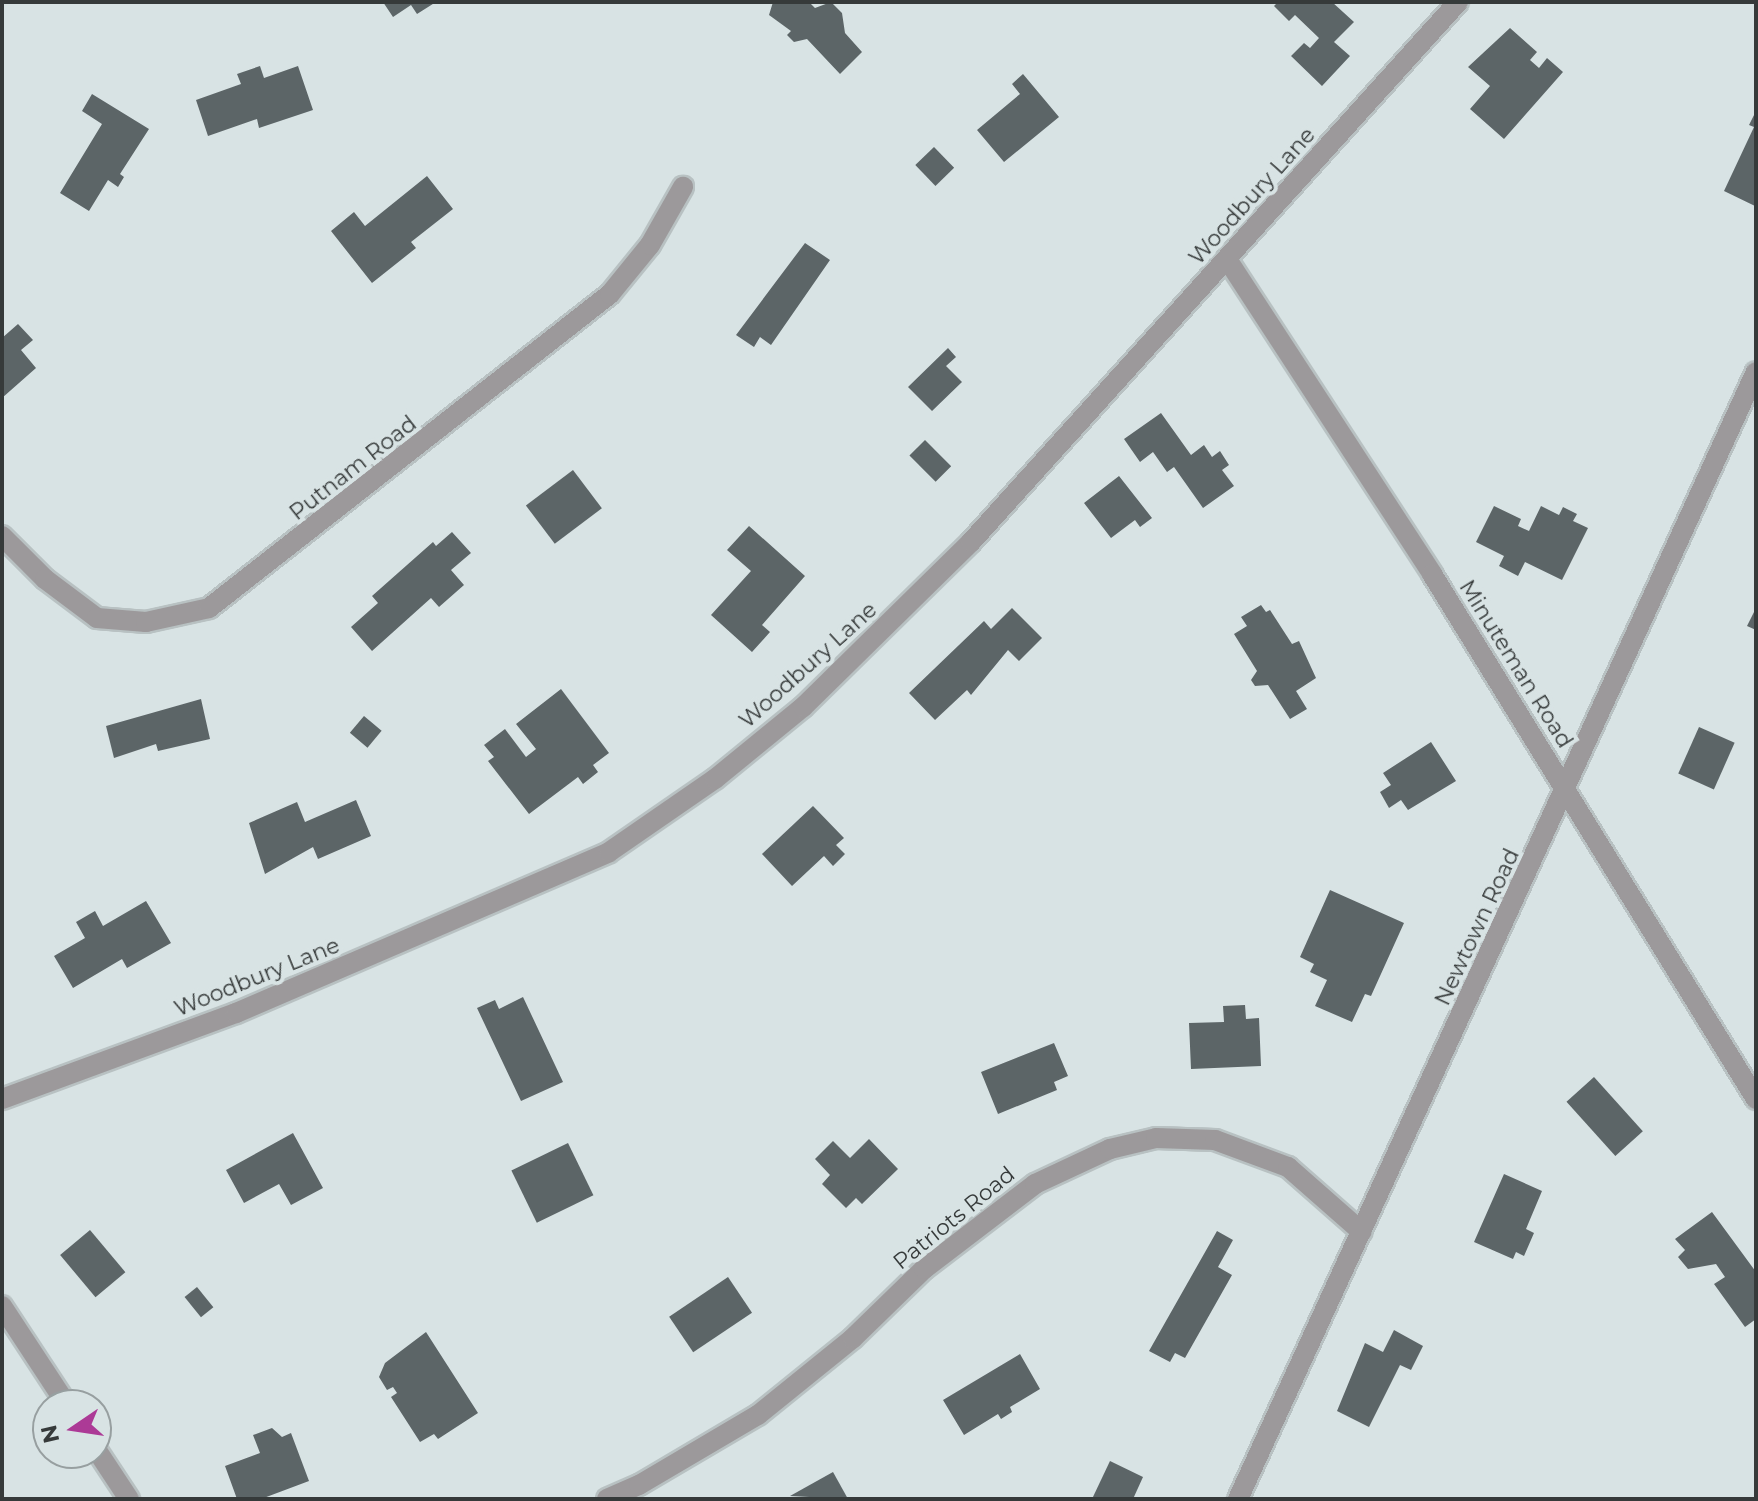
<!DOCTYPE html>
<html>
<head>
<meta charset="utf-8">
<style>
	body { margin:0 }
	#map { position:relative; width:1758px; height:1501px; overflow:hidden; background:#d8e3e4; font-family:Montserrat,sans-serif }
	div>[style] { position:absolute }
	.building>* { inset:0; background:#5c6567; transform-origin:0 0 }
	.roads { filter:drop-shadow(2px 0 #b8c1c2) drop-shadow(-2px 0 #b8c1c2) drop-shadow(0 2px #b8c1c2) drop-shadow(0 -2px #b8c1c2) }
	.minor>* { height:20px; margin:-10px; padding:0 10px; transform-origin:10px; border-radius:10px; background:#9c999b }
	.tertiary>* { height:20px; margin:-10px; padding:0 10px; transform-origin:10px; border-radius:10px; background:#9c999b }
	span { translate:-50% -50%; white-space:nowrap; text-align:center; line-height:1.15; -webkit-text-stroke:8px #d8e3e4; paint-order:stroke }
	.street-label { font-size:22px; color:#363a3a }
	.frame { position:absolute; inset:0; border:4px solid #363a3a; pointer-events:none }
	.north { position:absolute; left:32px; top:1389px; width:80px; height:80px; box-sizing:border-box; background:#d8e3e4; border:2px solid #979fa0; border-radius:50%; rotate:257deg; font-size:22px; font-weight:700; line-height:32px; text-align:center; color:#363a3a }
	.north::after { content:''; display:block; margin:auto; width:28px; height:36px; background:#ac3a96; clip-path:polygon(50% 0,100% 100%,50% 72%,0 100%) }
</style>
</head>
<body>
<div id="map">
	<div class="building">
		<i style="clip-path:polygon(383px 2px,436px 2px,417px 14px,411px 5px,393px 17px)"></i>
		<i style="clip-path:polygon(773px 2px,809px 2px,815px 8px,831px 2px,842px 13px,845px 33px,862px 52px,840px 74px,807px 39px,794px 42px,787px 35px,791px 31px,769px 15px)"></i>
		<i style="clip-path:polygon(1278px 2px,1332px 2px,1354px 22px,1334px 42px,1350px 56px,1322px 86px,1291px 56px,1304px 43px,1310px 48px,1319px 38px,1295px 15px,1289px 21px,1274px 6px)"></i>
		<i style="clip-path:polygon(1510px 28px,1537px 52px,1530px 60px,1539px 68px,1547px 58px,1563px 72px,1504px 139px,1470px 109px,1490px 86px,1468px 67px)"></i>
		<i style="clip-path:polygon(260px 66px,264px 78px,298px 66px,313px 110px,259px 128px,257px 119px,208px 136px,196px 100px,241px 84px,237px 74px)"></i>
		<i style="clip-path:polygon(1023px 74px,1059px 117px,1004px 162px,977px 130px,1020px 94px,1012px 84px)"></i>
		<i style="clip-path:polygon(92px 94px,149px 129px,120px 174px,124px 177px,118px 187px,108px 180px,89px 211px,60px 193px,102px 124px,82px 111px)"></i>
		<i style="clip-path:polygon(1756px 111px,1756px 204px,1755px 206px,1724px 191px,1754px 127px,1749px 125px)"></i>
		<i style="left:934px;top:147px;width:29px;height:26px;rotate:46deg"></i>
		<i style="clip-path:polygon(427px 176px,453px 209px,411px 242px,416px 248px,372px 283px,331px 231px,354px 212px,365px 226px)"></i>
		<i style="clip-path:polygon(805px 243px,830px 260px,771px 345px,760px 337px,754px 347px,736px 335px)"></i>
		<i style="clip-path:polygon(18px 324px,33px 340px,21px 350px,36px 368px,2px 398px,2px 338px)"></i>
		<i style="clip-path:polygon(948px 348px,956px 357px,946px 366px,962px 382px,932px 411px,908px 387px)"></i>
		<i style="clip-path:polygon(1161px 413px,1191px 455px,1204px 445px,1212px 457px,1220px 451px,1229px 465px,1222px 470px,1234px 486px,1203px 508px,1174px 467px,1167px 472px,1153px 452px,1140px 462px,1124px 439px)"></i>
		<i style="left:925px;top:440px;width:37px;height:22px;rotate:45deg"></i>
		<i style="left:573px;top:470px;width:48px;height:59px;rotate:53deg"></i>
		<i style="clip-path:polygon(1119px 476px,1152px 518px,1140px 527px,1135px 520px,1111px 538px,1084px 503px)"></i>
		<i style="clip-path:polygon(1494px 506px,1521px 519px,1518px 526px,1529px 531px,1541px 506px,1559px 515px,1563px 507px,1577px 514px,1573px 521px,1588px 528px,1562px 580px,1525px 562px,1518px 576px,1499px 566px,1504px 556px,1476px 542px)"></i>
		<i style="clip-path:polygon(749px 526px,805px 576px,762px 625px,770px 632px,752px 652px,711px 615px,751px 571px,727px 550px)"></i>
		<i style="clip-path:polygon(452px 532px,471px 553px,451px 570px,464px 585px,439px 607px,431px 598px,372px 651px,351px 627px,378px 603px,372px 596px,433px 542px,436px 546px)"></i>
		<i style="clip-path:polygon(1261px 605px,1266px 612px,1270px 610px,1292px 644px,1299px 641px,1316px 678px,1296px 691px,1307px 709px,1290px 719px,1268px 685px,1255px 686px,1251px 680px,1257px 671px,1234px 634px,1247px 626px,1241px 617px)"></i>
		<i style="clip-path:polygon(1012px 608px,1042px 638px,1019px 661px,1008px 650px,971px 695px,967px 690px,935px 720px,909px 693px,984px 621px,991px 629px)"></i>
		<i style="clip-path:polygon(1756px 608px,1756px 630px,1747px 626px)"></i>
		<i style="clip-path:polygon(561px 689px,609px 753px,593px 765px,598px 772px,583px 784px,578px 777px,529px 814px,488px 761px,494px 757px,484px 745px,505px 729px,526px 757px,536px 749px,516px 724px)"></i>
		<i style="clip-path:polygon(201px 699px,210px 739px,158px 751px,156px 744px,114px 758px,106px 726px)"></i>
		<i style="left:364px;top:716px;width:23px;height:22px;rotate:40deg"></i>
		<i style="left:1699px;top:727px;width:39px;height:51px;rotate:24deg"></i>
		<i style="clip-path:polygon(1431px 742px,1456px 781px,1408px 810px,1401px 800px,1389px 808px,1380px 792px,1391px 785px,1383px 773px)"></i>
		<i style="clip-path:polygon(356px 800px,371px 836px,318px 859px,313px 847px,265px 874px,249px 823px,297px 802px,305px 822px)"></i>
		<i style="clip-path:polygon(813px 806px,844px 838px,836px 845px,845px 854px,833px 866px,824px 856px,792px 886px,762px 854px)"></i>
		<i style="clip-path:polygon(1330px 890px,1404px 923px,1371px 996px,1365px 994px,1352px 1022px,1315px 1006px,1327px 980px,1310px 972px,1314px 964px,1300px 957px)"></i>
		<i style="clip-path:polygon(146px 901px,171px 943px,127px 968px,122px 959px,73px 988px,54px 956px,85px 938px,76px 922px,95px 911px,103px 926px)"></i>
		<i style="clip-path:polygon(523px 997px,563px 1082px,521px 1101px,477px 1008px,495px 1000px,499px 1009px)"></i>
		<i style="clip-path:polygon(1245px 1005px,1246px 1019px,1259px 1018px,1261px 1066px,1191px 1069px,1189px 1023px,1224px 1022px,1223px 1006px)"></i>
		<i style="clip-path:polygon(1054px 1043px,1068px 1076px,1054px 1082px,1057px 1090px,998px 1114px,981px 1072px)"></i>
		<i style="left:1594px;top:1077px;width:73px;height:37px;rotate:48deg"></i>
		<i style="clip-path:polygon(293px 1133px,323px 1188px,291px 1205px,279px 1184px,244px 1203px,226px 1170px)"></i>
		<i style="clip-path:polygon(869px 1139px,898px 1169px,862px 1204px,856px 1198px,846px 1208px,822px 1184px,830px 1175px,815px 1159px,833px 1141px,850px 1158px)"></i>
		<i style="left:568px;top:1143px;width:58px;height:63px;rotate:64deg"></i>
		<i style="clip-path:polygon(1504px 1174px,1542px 1191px,1526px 1229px,1534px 1233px,1524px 1256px,1516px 1252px,1513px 1259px,1474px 1242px)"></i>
		<i style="clip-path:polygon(1712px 1212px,1756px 1272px,1756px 1319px,1745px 1327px,1714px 1284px,1725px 1277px,1716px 1264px,1688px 1269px,1678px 1257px,1685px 1250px,1675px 1239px)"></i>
		<i style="left:90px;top:1230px;width:55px;height:39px;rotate:50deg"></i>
		<i style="clip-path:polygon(1217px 1231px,1233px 1240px,1218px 1267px,1232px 1275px,1185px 1358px,1175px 1353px,1170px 1362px,1149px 1351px)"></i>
		<i style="left:728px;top:1277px;width:43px;height:71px;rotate:56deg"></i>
		<i style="left:197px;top:1287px;width:26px;height:16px;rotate:51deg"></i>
		<i style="clip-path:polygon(1394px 1330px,1423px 1346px,1411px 1370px,1400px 1365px,1369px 1427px,1337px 1411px,1365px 1343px,1383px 1352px)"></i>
		<i style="clip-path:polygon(426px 1332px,478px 1413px,438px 1439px,434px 1434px,420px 1442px,391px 1397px,397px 1393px,393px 1387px,387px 1390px,379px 1377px,385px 1363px)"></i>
		<i style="clip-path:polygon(1020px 1354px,1040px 1389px,1010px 1407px,1012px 1412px,1001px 1419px,998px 1414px,964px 1435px,943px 1400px)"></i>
		<i style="clip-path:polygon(272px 1428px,282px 1437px,291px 1433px,309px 1481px,261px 1499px,237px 1499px,225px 1466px,260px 1453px,253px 1435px)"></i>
		<i style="clip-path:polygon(1110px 1461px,1143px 1477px,1133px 1499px,1092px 1499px)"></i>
		<i style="clip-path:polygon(833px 1472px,848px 1499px,790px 1496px)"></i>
	</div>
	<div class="roads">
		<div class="minor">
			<i style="left:1227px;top:259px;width:376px;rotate:56.9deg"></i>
			<i style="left:1432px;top:574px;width:617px;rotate:58.32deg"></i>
			<i style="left:2px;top:536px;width:61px;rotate:45deg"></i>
			<i style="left:45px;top:579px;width:65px;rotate:36.9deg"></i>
			<i style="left:97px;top:618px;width:49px;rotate:4.7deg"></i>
			<i style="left:146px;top:622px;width:65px;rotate:-12.5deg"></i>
			<i style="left:209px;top:608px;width:509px;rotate:-38.06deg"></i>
			<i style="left:610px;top:294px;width:63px;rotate:-50.8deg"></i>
			<i style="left:650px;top:245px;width:67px;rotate:-60.4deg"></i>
			<i style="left:2px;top:1099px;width:249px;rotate:-20.2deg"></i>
			<i style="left:236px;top:1013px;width:406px;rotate:-23.3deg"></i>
			<i style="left:609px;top:852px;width:129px;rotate:-34.6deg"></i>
			<i style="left:715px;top:779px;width:114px;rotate:-39.3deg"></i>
			<i style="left:803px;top:707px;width:235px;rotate:-44.5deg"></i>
			<i style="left:971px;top:542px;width:727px;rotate:-47.95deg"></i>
			<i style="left:2px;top:1306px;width:118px;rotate:56.7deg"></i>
			<i style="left:96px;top:1449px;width:60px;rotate:56.6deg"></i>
			<i style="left:607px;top:1499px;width:35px;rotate:-24deg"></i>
			<i style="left:639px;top:1485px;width:138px;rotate:-30.5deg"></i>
			<i style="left:758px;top:1415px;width:122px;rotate:-39deg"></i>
			<i style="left:853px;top:1338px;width:99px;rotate:-44.2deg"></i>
			<i style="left:924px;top:1269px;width:140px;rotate:-37.4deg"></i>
			<i style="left:1035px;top:1184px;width:83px;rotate:-25deg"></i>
			<i style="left:1110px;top:1149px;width:47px;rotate:-13.4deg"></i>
			<i style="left:1156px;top:1138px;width:59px;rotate:1.9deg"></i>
			<i style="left:1215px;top:1140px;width:78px;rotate:20.3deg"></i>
			<i style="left:1288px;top:1167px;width:98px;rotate:41.3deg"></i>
		</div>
		<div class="tertiary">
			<i style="left:1238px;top:1499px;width:1240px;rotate:-65.32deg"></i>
		</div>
	</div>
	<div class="street-label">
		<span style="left:1252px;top:196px;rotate:-48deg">Woodbury Lane</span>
		<span style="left:353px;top:468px;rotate:-38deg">Putnam Road</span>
		<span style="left:1516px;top:664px;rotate:58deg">Minuteman Road</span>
		<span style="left:808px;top:665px;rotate:-42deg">Woodbury Lane</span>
		<span style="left:1477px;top:927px;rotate:-65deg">Newtown Road</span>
		<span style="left:257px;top:977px;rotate:-22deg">Woodbury Lane</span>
		<span style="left:954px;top:1218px;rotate:-39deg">Patriots Road</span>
	</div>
	<div class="frame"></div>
	<div class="north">N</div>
</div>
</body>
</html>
